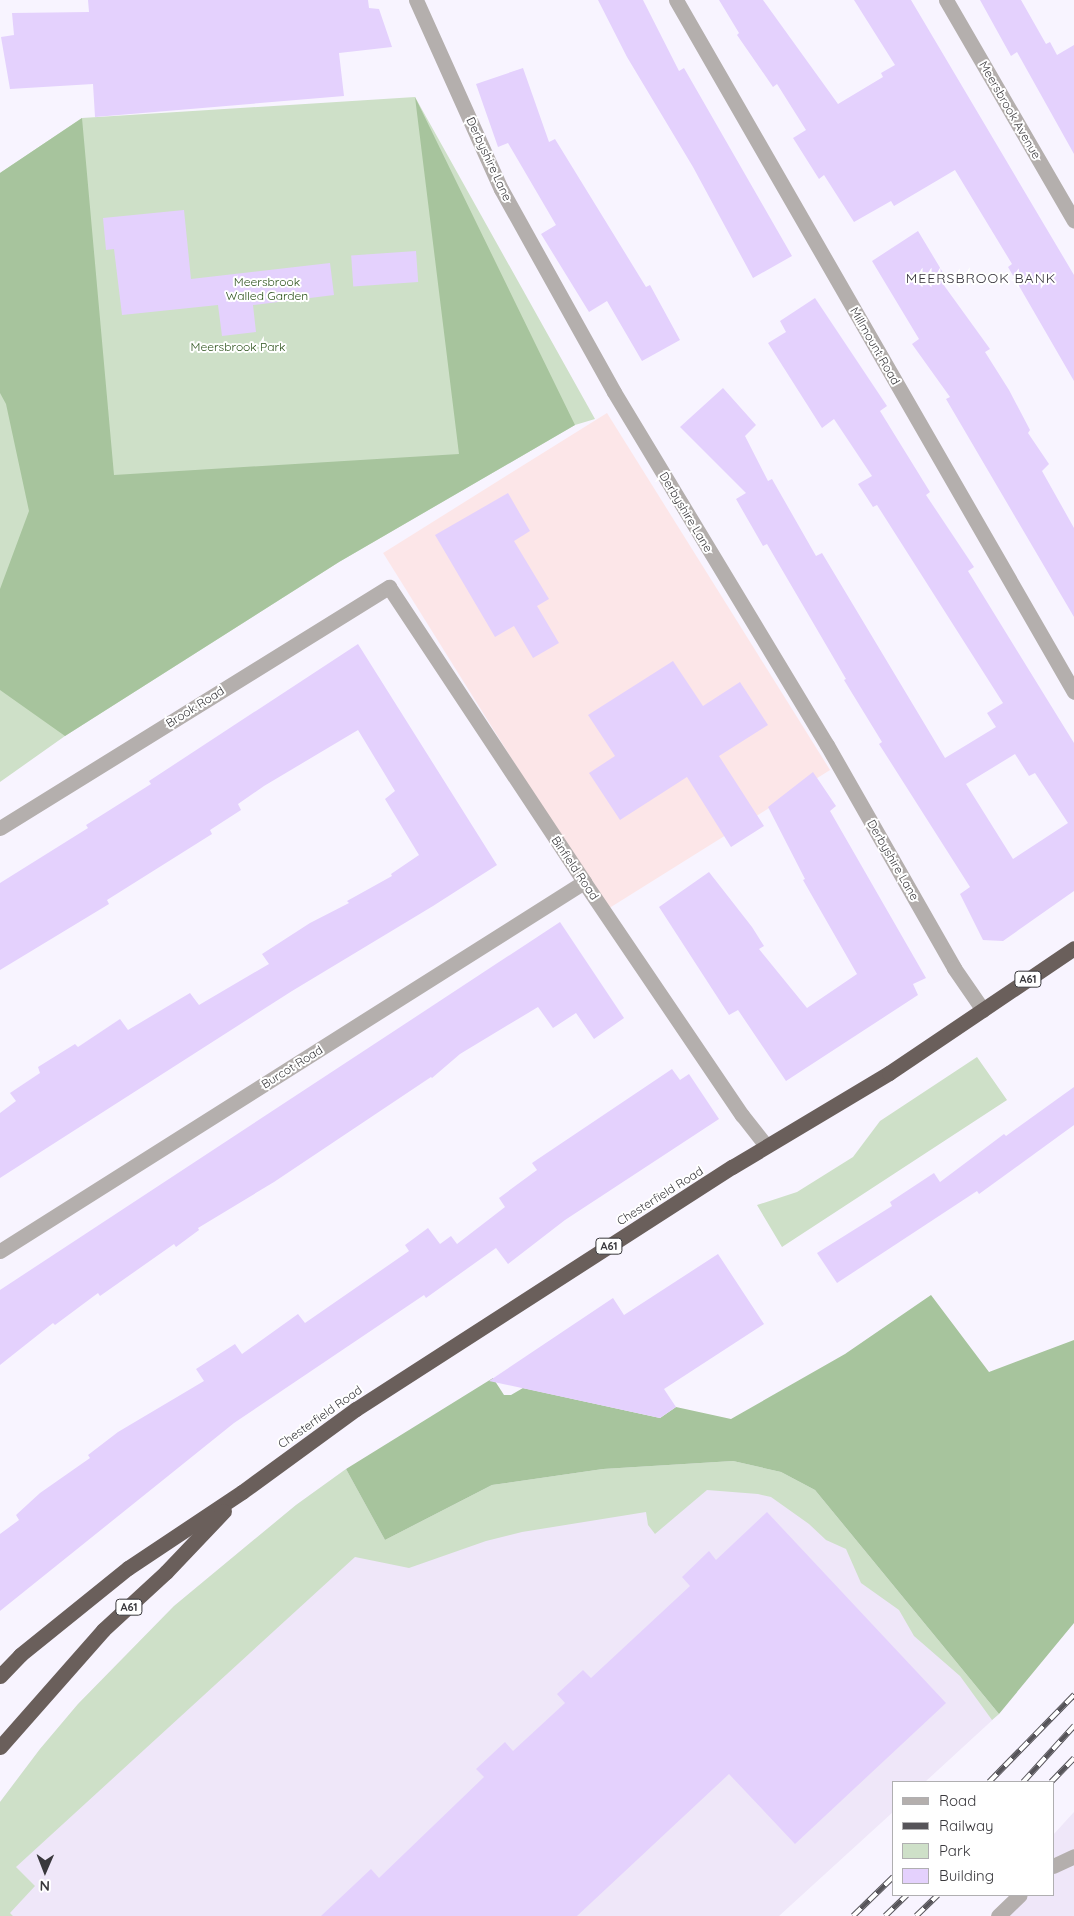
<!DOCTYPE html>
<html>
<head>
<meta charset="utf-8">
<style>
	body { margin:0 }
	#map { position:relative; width:1074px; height:1916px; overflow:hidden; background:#f8f4ff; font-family:Quicksand,sans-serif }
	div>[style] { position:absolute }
	.built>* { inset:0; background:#efe7f9 }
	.education>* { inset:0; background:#fce6e8; transform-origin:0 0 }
	.green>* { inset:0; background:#cee0c8 }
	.forest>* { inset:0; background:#a7c49d }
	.building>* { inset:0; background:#e4d1fd; transform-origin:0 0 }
	.street>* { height:15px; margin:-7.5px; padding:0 7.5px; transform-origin:7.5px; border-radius:7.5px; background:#b4afad }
	.highway>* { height:15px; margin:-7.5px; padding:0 7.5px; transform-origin:7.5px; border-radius:7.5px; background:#6a5f5b }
	.rail>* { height:5.5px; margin-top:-2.75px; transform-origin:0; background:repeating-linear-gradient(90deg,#fff 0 11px,#565459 0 22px); box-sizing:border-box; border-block:1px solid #565459 }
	span { translate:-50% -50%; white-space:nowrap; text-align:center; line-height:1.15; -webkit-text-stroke:4px #fff; paint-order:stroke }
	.shield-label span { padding:1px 4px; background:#fff; border:1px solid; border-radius:4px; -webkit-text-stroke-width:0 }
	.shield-label { font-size:11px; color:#39383c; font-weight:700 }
	.street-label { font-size:12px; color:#39383c }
	.park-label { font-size:12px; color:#294f18 }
	.neighbourhood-label { font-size:14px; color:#38353d; letter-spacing:1px }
	.legend { position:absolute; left:892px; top:1781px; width:162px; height:115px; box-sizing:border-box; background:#fff; border:1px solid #b0afb1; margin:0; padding:6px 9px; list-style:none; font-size:15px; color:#39383c }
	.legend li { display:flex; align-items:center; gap:10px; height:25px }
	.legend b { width:25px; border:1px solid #b0afb1 }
	.north { position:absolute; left:20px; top:1846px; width:50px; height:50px; -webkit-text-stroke:4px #fff; paint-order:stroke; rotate:181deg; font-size:14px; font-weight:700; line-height:20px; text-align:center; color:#39383c }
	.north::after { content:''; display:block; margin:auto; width:18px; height:22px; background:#39383c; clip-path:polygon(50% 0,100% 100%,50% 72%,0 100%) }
</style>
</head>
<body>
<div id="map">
	<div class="built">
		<i style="clip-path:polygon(346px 1469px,385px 1540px,781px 1472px,999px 1714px,925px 1782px,893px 1782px,893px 1812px,779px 1916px,0 1916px,0 1802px,40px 1749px,78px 1704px,174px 1606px,296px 1505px)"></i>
		<i style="clip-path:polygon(1074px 1812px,1074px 1916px,998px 1916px,1020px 1895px,1053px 1895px,1053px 1835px)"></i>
	</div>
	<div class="education">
		<i style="left:607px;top:413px;width:421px;height:264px;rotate:58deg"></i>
	</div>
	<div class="green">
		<i style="clip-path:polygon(415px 97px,595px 419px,575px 425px,339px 562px,65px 736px,0 782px,0 173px,82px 118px)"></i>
		<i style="clip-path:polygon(977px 1057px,1007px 1100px,782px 1247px,757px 1205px,797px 1192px,853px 1157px,880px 1121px)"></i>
		<i style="clip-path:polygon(733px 1461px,781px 1472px,815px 1490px,999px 1714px,992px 1720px,960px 1676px,914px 1636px,899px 1610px,861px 1583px,846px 1549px,826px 1540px,809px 1524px,771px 1497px,758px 1494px,707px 1490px,655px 1534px,648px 1525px,646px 1512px,522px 1532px,486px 1541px,409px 1568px,355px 1557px,16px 1867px,35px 1886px,10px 1913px,13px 1916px,0 1916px,0 1802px,40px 1749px,78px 1704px,174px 1606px,296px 1505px,346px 1469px,385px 1540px,492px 1485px,603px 1469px)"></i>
	</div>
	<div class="forest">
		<i style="clip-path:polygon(415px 97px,575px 425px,339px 562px,65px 736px,0 690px,0 589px,29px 511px,6px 404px,0 393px,0 173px,82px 118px,114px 475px,459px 454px)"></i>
		<i style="clip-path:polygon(931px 1295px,989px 1372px,1074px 1340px,1074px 1623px,999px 1714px,815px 1490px,781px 1472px,733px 1461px,603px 1469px,492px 1485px,385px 1540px,346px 1469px,493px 1378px,504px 1395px,511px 1395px,523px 1388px,660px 1418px,676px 1407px,731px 1419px,845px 1354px)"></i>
	</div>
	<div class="building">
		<i style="clip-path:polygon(88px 0,368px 0,369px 8px,379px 9px,392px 47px,339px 53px,344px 96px,95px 117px,93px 84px,10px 89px,1px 37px,14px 35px,12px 13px,89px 12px)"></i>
		<i style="clip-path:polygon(598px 0,643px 0,679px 71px,684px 68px,792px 256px,753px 278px,693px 167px,627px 57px)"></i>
		<i style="clip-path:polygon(719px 0,763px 0,838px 104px,883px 77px,881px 73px,895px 65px,854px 0,911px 0,1074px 275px,1074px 381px,1008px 267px,1012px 264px,955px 170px,894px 206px,891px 201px,854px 222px,824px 175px,819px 179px,793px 138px,806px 130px,777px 84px,773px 87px,737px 35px,739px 33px)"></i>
		<i style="clip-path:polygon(980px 0,1021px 0,1046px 44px,1050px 42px,1057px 55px,1074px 45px,1074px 154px,1017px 52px,1011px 56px)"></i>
		<i style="clip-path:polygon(523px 68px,549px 142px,555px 139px,646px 287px,650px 285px,680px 340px,642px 361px,607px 301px,589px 312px,541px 234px,556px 225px,508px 143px,498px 147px,476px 84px)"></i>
		<i style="clip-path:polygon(184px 210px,191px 279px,330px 263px,334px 295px,253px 305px,256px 332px,222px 336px,218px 305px,122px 315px,114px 249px,106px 250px,103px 218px)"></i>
		<i style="clip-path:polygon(918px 231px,948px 281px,943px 284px,990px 349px,985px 352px,1009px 390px,1030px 430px,1028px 433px,1049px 464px,1042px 471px,1074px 528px,1074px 617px,946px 399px,950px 397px,912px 344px,919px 339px,872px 261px)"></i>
		<i style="left:416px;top:251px;width:31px;height:65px;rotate:86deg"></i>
		<i style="clip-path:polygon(evenodd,815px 298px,887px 406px,880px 411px,930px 492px,926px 495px,974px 567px,968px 571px,1074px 743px,1074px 891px,1003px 941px,983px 940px,960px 894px,970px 887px,879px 744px,882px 742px,844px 680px,846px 679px,767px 544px,763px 546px,736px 499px,746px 493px,680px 427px,723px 388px,756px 425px,745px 436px,768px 481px,772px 479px,816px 556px,822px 553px,945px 758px,996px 727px,987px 713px,1003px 703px,877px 505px,873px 507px,858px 484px,872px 476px,834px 419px,822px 428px,768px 343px,786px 332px,780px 321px,815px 298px,1015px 754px,1029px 776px,1035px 773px,1068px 823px,1013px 859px,966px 784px,1015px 754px)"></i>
		<i style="clip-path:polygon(508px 493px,530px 531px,514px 541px,549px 599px,537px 606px,559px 643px,533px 658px,514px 626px,495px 637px,435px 535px)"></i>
		<i style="clip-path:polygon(358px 644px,497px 865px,433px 906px,292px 991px,0 1178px,0 1113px,16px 1101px,10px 1093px,40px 1073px,38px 1067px,75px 1044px,78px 1047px,120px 1019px,128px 1030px,190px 993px,199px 1005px,269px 964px,262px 954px,310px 923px,349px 903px,347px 901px,392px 876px,391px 874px,419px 855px,385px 799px,395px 791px,358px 730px,264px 786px,238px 804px,241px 810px,210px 830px,212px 834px,107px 900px,109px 904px,0 970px,0 883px,88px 828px,86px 825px,151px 784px,149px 781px)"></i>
		<i style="clip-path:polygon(673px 661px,703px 706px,740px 682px,768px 725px,719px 756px,764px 826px,731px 847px,687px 777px,620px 820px,589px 773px,615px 756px,588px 715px)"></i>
		<i style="clip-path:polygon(813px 772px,836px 806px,830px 811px,926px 978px,913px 984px,918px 995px,786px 1081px,738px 1010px,729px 1015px,659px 907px,709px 872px,752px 927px,764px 946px,759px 949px,807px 1008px,857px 974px,803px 880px,805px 879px,768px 807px)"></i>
		<i style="clip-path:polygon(560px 922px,624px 1018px,594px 1039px,576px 1013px,553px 1028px,538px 1007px,460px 1054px,432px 1078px,431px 1077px,274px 1182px,198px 1228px,199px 1230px,176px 1247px,174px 1244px,100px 1296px,98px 1293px,55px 1325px,53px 1323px,0 1365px,0 1290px)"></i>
		<i style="clip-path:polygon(672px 1069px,680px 1080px,689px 1074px,719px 1119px,565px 1220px,508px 1264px,496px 1248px,426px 1298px,424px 1295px,234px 1423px,0 1611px,0 1534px,19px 1520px,16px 1515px,40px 1493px,90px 1458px,88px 1455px,118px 1432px,204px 1381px,196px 1369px,235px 1344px,242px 1354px,298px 1314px,305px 1323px,409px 1251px,405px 1245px,428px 1228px,440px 1244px,451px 1236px,457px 1244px,505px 1207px,499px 1198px,537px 1170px,532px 1163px)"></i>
		<i style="clip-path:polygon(1074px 1087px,1074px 1125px,979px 1194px,977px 1191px,837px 1283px,817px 1253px,892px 1206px,890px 1202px,934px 1173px,940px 1182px,1004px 1134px,1006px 1136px)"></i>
		<i style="clip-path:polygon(718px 1254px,764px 1324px,664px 1389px,676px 1407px,660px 1418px,489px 1381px,613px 1298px,624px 1315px)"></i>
		<i style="clip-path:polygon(767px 1512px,946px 1703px,795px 1844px,729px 1774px,577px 1916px,321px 1916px,371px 1869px,379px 1878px,484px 1777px,476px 1769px,505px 1742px,513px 1751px,565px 1703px,557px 1694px,583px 1670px,591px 1678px,690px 1586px,682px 1577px,709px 1551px,716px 1560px)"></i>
	</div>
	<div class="street">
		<i style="left:416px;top:0;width:207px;rotate:65.8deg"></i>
		<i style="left:501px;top:189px;width:232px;rotate:60.9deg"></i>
		<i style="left:614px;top:392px;width:412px;rotate:58.9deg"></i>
		<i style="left:827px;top:745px;width:257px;rotate:60.3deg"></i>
		<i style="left:954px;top:968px;width:51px;rotate:55.4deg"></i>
		<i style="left:676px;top:0;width:798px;rotate:60.09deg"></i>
		<i style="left:946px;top:0;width:255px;rotate:59.9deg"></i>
		<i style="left:0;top:828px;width:458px;rotate:-31.8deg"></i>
		<i style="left:389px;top:587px;width:354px;rotate:56.5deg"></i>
		<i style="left:584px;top:882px;width:282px;rotate:55.9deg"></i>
		<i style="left:742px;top:1115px;width:39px;rotate:52deg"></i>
		<i style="left:0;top:1251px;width:691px;rotate:-32.29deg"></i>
		<i style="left:1053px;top:1866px;width:23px;rotate:-25deg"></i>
		<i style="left:998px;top:1916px;width:30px;rotate:-44deg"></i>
	</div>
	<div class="highway">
		<i style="left:0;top:1676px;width:29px;rotate:-46deg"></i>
		<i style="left:20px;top:1655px;width:139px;rotate:-38.9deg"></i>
		<i style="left:128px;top:1568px;width:137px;rotate:-33.7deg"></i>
		<i style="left:242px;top:1492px;width:141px;rotate:-36.1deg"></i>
		<i style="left:356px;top:1409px;width:447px;rotate:-32.8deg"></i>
		<i style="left:732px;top:1167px;width:183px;rotate:-30.9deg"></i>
		<i style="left:889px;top:1073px;width:223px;rotate:-34deg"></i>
		<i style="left:0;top:1747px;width:156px;rotate:-48.6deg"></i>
		<i style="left:103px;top:1630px;width:86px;rotate:-42.6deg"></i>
		<i style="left:166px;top:1572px;width:84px;rotate:-46.4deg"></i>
	</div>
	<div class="rail">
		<i style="left:989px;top:1782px;width:122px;rotate:-45.7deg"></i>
		<i style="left:1023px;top:1782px;width:76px;rotate:-47.7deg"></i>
		<i style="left:1051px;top:1782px;width:33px;rotate:-46deg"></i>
		<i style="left:853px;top:1916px;width:56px;rotate:-44.3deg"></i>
		<i style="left:885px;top:1916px;width:30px;rotate:-44deg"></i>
		<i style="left:916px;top:1916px;width:30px;rotate:-44deg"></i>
	</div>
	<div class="shield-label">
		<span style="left:1028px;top:979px">A61</span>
		<span style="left:609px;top:1246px">A61</span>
		<span style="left:129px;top:1607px">A61</span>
	</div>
	<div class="street-label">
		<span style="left:1010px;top:110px;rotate:60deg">Meersbrook Avenue</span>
		<span style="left:489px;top:159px;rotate:65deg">Derbyshire Lane</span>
		<span style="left:875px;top:346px;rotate:60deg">Millmount Road</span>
		<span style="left:686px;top:512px;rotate:59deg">Derbyshire Lane</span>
		<span style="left:195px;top:707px;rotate:-32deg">Brook Road</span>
		<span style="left:893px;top:860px;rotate:60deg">Derbyshire Lane</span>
		<span style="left:575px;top:868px;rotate:56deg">Binfield Road</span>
		<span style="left:292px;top:1067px;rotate:-32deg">Burcot Road</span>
		<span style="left:660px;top:1196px;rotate:-32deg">Chesterfield Road</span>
		<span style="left:320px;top:1417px;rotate:-35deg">Chesterfield Road</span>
	</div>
	<div class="park-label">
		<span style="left:267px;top:289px">Meersbrook<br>Walled Garden</span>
		<span style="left:238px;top:347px">Meersbrook Park</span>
	</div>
	<div class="neighbourhood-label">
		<span style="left:981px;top:278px">MEERSBROOK BANK</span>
	</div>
	<ul class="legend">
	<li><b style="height:6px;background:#b4afad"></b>Road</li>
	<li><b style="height:6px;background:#565459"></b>Railway</li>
	<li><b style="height:14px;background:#cee0c8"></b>Park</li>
	<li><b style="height:14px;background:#e4d1fd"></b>Building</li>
	</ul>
	<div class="north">N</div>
</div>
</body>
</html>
